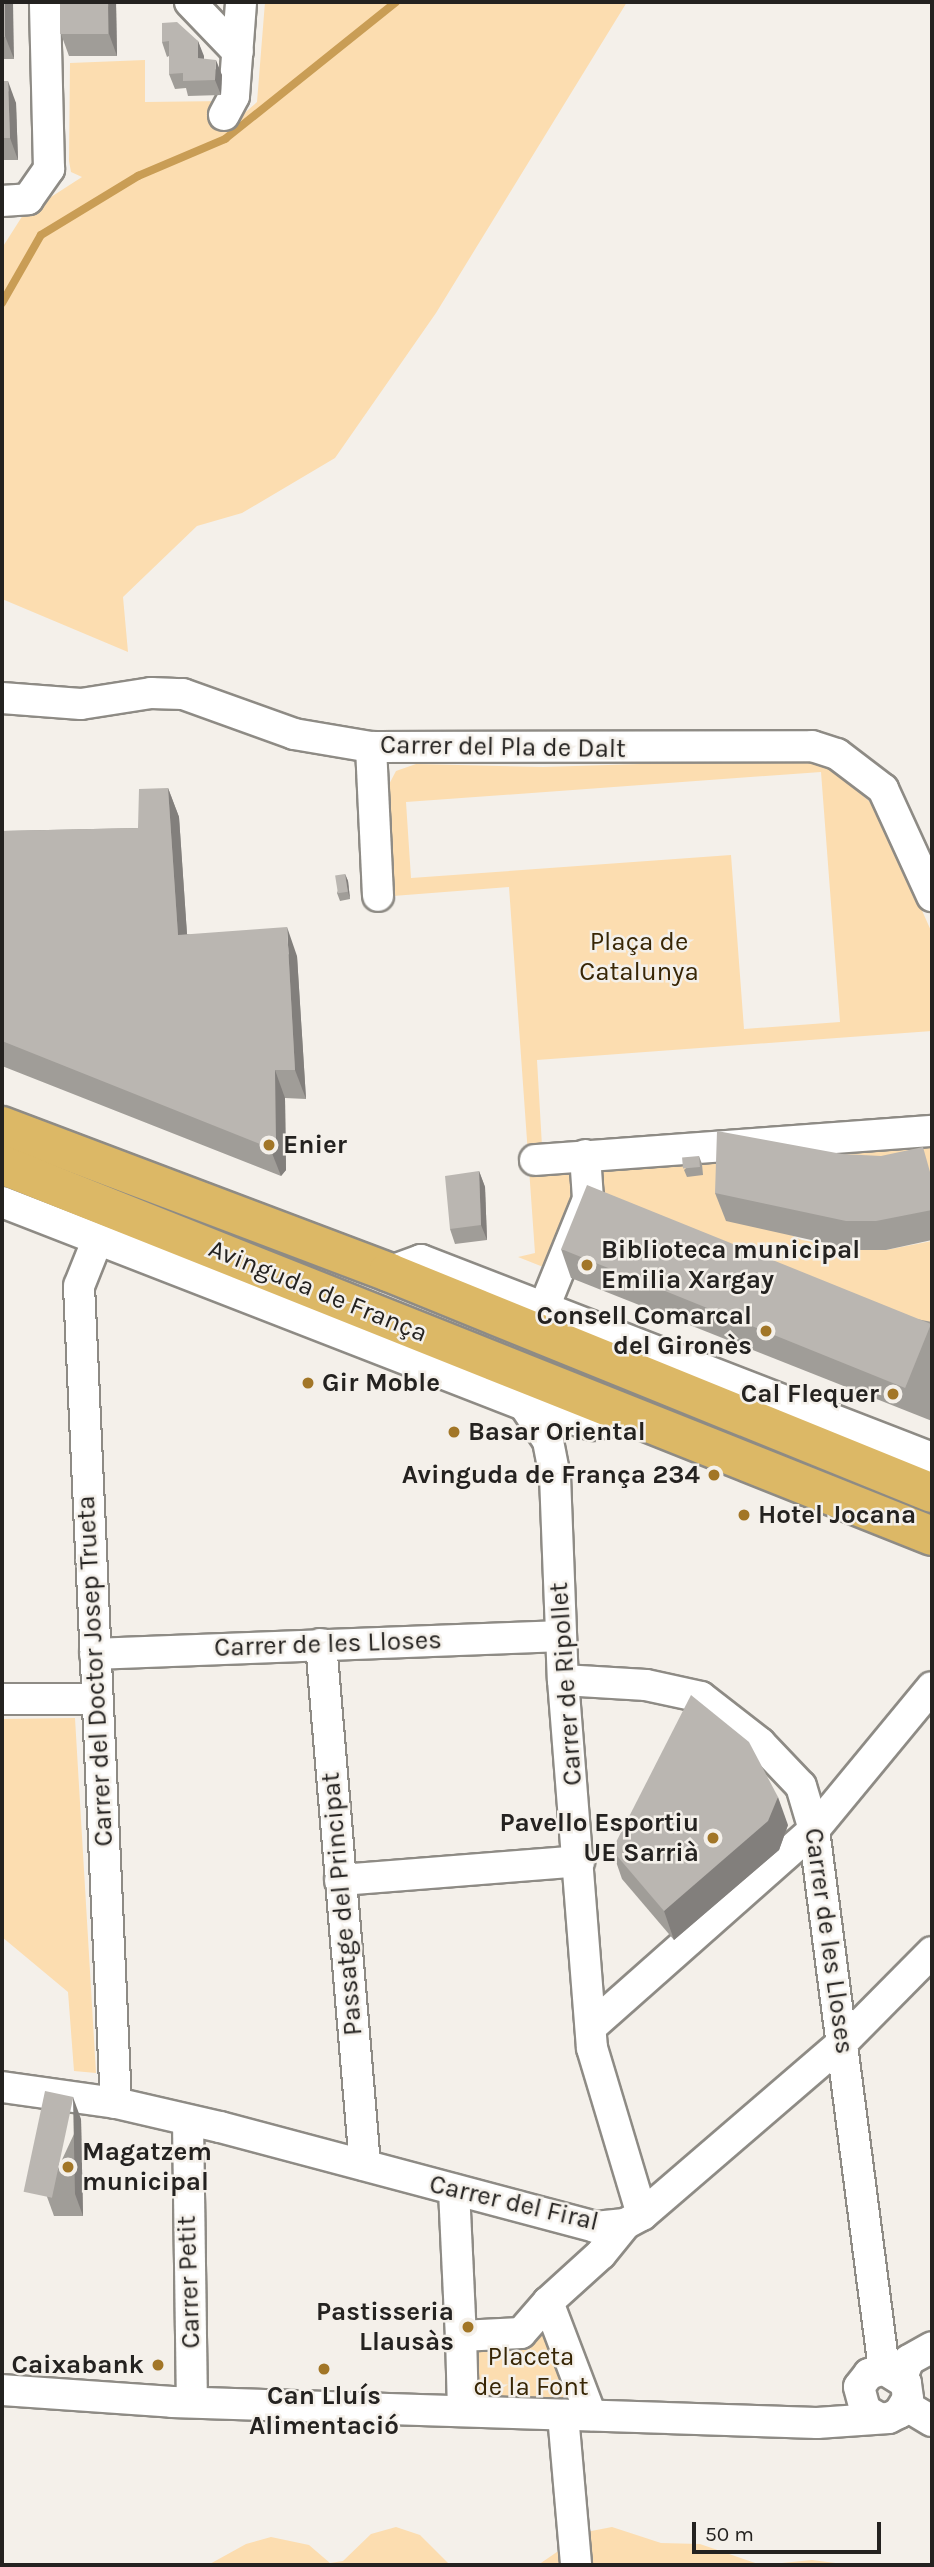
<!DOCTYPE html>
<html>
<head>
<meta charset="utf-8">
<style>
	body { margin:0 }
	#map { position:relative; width:934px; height:2567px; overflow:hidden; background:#f4f0ea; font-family:Karla,sans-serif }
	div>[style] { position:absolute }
	.green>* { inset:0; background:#fcddb0 }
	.stream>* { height:8px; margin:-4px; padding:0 4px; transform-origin:4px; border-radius:4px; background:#c99d55 }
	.roads { filter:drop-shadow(2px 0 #8e8b85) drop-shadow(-2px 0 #8e8b85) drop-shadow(0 2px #8e8b85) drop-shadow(0 -2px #8e8b85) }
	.street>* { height:30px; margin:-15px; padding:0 15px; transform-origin:15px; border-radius:15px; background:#fff }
	.primary>* { height:38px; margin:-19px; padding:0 19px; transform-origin:19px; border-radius:19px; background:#dcb866 }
	.wall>* { inset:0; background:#a09d98 }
	.shaded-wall>* { inset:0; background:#827f7c }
	.building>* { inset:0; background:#bab6b1; transform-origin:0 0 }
	.dots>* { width:19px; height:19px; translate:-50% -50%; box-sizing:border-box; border:4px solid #f4f0ea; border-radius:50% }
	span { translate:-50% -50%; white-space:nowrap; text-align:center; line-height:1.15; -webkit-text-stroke:5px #f4f0ea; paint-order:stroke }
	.street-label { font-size:26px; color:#242220 }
	.park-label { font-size:26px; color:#382605 }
	.poi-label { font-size:26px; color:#242220; font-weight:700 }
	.left { translate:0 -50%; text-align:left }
	.right { translate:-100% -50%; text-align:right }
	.frame { position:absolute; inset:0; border:4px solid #242220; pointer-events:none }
	.scale { position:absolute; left:692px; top:2522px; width:189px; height:32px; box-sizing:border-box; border:4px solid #242220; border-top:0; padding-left:9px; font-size:21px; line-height:24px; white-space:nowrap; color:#242220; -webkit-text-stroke:5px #f4f0ea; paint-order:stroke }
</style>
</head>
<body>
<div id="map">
	<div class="green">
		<i style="clip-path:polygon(265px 2px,627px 2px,436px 313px,335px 458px,242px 513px,197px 526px,123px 597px,128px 652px,2px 599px,2px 248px,23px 215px,82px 177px,71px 172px,69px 161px,70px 63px,145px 60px,145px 102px,225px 101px,224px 131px,257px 102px)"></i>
		<i style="clip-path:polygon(evenodd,802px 759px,824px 763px,876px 807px,932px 933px,932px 1031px,537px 1060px,542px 1146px,932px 1118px,932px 1176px,784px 1232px,802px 1240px,856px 1250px,886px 1250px,932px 1241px,932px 1346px,571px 1278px,518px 1257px,535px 1253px,509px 887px,393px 896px,385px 792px,396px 771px,416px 764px,543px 767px,802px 759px,821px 772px,840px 1022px,744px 1029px,731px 855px,411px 878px,406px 802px,821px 772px)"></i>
		<i style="clip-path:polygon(75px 1718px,96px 2073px,74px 2071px,68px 1992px,2px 1937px,2px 1719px)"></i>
		<i style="clip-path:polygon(548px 2302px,591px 2415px,463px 2411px,461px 2336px,520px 2333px)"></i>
		<i style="clip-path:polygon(396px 2527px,420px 2535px,450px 2565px,208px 2565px,246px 2544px,271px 2537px,309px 2545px,330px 2563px,343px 2561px,371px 2534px)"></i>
		<i style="clip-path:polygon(612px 2527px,661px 2543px,700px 2544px,761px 2565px,812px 2560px,851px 2565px,538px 2565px,586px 2532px)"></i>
	</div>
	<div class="stream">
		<i style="left:2px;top:303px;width:78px;rotate:-60.2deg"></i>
		<i style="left:41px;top:235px;width:114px;rotate:-31.3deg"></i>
		<i style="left:138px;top:176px;width:95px;rotate:-23deg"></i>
		<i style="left:225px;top:139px;width:219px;rotate:-38.7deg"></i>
	</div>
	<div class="roads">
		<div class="street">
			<i style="left:190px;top:2px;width:69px;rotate:46.2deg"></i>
			<i style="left:224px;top:115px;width:21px;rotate:-62deg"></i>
			<i style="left:234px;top:96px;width:94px;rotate:-85.7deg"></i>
			<i style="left:2px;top:201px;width:26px;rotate:-4deg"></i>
			<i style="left:28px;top:199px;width:37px;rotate:-55deg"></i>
			<i style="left:49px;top:169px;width:167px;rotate:-91.4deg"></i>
			<i style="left:2px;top:698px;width:79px;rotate:4.3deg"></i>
			<i style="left:81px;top:704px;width:71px;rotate:-8.9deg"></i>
			<i style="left:151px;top:693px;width:32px;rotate:2deg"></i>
			<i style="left:183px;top:694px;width:118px;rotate:19.8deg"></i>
			<i style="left:294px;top:734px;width:78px;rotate:9.6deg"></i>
			<i style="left:371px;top:747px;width:441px;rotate:-0.1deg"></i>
			<i style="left:812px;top:746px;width:26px;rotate:18deg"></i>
			<i style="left:837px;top:754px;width:58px;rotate:37.3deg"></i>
			<i style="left:883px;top:789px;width:118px;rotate:65.4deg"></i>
			<i style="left:371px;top:747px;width:149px;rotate:87.3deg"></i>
			<i style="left:535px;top:1160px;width:398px;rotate:-4.2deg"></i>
			<i style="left:2px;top:1202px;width:560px;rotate:21.25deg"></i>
			<i style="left:524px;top:1405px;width:72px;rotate:16.2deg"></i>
			<i style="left:593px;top:1425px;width:41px;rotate:-11.3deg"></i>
			<i style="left:97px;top:1241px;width:48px;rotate:111.8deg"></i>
			<i style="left:79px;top:1286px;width:818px;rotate:87.41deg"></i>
			<i style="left:388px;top:1272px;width:35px;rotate:-20deg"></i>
			<i style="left:421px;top:1260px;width:548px;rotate:21.18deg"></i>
			<i style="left:545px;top:1305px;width:114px;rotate:-67.9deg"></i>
			<i style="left:588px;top:1199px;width:44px;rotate:-93.9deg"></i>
			<i style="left:524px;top:1405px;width:43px;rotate:56.3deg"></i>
			<i style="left:548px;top:1441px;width:36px;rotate:79deg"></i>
			<i style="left:555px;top:1476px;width:204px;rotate:87.8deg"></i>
			<i style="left:563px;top:1680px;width:369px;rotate:85.5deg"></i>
			<i style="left:592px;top:2048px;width:174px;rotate:73.3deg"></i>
			<i style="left:321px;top:1644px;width:523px;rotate:85.17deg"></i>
			<i style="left:95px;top:1654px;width:466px;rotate:-2.2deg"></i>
			<i style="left:563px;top:1680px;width:83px;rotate:3.4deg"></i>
			<i style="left:646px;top:1685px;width:56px;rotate:12.3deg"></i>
			<i style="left:701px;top:1697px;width:75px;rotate:37.9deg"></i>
			<i style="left:760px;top:1743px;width:59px;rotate:46.4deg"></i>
			<i style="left:801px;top:1786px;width:46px;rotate:73.5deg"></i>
			<i style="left:814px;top:1830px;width:544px;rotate:82.6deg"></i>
			<i style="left:2px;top:1699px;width:94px"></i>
			<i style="left:340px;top:1880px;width:240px;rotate:-4.5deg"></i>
			<i style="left:591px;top:2027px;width:298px;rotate:-41.5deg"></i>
			<i style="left:814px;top:1830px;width:185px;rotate:-50.5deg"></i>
			<i style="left:2px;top:2087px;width:115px;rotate:8deg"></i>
			<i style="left:116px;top:2103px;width:107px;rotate:13deg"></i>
			<i style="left:220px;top:2127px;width:388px;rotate:14.9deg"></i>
			<i style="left:595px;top:2227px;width:30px;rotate:-6deg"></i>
			<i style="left:625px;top:2224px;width:19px;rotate:-28deg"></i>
			<i style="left:642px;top:2215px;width:267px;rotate:-40.7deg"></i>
			<i style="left:844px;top:2041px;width:125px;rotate:-45.3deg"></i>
			<i style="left:188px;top:2121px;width:281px;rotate:89.2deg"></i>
			<i style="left:454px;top:2190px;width:146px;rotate:87.3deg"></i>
			<i style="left:548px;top:2302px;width:72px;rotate:-42.2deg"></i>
			<i style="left:601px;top:2254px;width:38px;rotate:-51deg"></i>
			<i style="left:902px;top:2377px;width:18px;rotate:-68deg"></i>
			<i style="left:909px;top:2360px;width:26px;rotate:-29deg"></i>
			<i style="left:2px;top:2390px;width:170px;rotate:4deg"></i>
			<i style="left:172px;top:2402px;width:645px;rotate:1.86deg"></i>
			<i style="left:817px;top:2423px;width:72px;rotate:-4deg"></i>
			<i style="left:889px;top:2418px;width:11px;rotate:-27deg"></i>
			<i style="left:899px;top:2413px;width:17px;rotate:-59deg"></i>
			<i style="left:908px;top:2398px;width:15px;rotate:-98deg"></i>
			<i style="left:906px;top:2383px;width:26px;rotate:-148deg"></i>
			<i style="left:884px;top:2369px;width:16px;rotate:162deg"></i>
			<i style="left:869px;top:2374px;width:16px;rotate:128deg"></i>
			<i style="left:859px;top:2387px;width:24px;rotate:75deg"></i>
			<i style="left:865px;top:2410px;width:16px;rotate:30deg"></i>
			<i style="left:905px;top:2405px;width:31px;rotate:31deg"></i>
			<i style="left:463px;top:2411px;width:75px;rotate:-91.5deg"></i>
			<i style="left:461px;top:2336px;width:60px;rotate:-2.9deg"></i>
			<i style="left:521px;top:2333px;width:41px;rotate:-48.9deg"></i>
			<i style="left:548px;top:2302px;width:121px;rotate:69.2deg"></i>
			<i style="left:563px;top:2415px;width:151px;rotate:85deg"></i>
		</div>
		<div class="primary">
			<i style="left:2px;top:1126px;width:413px;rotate:20.7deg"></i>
			<i style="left:388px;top:1272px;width:587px;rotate:22.11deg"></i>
			<i style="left:2px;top:1165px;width:1001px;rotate:21.75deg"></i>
		</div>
	</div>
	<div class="wall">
		<i style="clip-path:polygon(2px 2px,14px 59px,2px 59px)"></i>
		<i style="clip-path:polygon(116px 2px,117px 56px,69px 56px,61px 34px)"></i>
		<i style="clip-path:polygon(162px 23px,198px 41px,204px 59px,222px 75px,221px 95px,188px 96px,186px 88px,175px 89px,169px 74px,169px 56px,167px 57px,162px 42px)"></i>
		<i style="clip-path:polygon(2px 81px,16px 103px,18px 160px,2px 160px)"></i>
		<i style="clip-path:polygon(168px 788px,179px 817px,187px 934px,297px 956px,306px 1099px,285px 1098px,286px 1170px,281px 1176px,2px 1066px,2px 831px,138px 828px)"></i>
		<i style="clip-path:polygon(345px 874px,348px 881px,350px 899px,340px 901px,337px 893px)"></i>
		<i style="clip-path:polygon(699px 1156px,702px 1164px,703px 1175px,687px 1177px,684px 1170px)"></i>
		<i style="clip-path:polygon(479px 1171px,485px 1187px,487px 1240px,455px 1244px,450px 1229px)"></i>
		<i style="clip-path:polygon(932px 1174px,932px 1240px,886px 1250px,856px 1250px,726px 1221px,715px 1193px)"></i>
		<i style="clip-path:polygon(561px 1249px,932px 1322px,932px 1421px,571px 1278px)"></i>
		<i style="clip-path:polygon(788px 1825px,779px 1850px,674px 1940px,622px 1879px,612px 1850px)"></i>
		<i style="clip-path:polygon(81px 2119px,83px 2216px,54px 2216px,46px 2194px)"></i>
	</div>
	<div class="shaded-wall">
		<i style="clip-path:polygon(5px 2px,13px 2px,14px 59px,5px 36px)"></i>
		<i style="clip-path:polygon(108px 2px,116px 2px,117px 56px,109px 34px)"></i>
		<i style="clip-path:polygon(198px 41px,204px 56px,204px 73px,198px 58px)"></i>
		<i style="clip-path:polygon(216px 60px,222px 75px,221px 95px,215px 80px)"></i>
		<i style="clip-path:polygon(8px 81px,16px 103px,18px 160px,10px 138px)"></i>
		<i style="clip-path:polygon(168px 788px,179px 817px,189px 964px,178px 935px)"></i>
		<i style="clip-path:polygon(345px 874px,348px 881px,350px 899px,348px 892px)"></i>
		<i style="clip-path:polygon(287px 927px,297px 956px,306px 1099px,295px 1070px)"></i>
		<i style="clip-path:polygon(275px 1070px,285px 1098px,286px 1170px,281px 1176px,270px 1148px)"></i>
		<i style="clip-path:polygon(479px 1171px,485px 1187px,487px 1240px,481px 1225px)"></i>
		<i style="clip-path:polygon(778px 1797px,788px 1825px,779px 1850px,674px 1940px,664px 1911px)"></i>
		<i style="clip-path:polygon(73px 2097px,81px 2119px,83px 2216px,75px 2194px)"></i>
	</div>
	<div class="building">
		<i style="left:2px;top:2px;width:3px;height:35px"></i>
		<i style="left:60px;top:2px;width:48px;height:32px"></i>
		<i style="clip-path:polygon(177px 22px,198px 41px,198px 58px,216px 60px,215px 80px,183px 81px,183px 73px,169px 74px,169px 41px,162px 42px,162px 23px)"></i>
		<i style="clip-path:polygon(2px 81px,8px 81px,10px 138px,2px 138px)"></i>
		<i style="clip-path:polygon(168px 788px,178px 935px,287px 927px,295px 1070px,275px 1070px,276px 1141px,270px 1148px,2px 1041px,2px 831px,138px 828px,139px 789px)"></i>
		<i style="left:345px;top:874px;width:18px;height:10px;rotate:81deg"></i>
		<i style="clip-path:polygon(717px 1131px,842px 1154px,881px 1156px,923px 1147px,932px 1179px,932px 1210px,876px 1221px,846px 1221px,715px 1193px)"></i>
		<i style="left:699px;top:1156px;width:11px;height:17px;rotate:85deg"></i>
		<i style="clip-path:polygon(479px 1171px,481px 1225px,450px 1229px,445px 1176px)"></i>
		<i style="left:587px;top:1185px;width:371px;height:69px;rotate:22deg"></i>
		<i style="clip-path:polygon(691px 1695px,749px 1742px,778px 1797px,768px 1821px,664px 1911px,612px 1850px)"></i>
		<i style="left:45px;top:2091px;width:29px;height:103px;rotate:12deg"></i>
	</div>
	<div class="dots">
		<i style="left:269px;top:1145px;background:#a27627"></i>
		<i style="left:587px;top:1265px;background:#a27627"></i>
		<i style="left:766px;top:1331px;background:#a27627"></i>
		<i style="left:308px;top:1383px;background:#a27627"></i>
		<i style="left:893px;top:1394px;background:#a27627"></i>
		<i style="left:454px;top:1432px;background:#a27627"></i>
		<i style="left:714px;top:1475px;background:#a27627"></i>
		<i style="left:744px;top:1515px;background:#a27627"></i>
		<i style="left:713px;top:1838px;background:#a27627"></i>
		<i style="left:68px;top:2167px;background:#a27627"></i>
		<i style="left:468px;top:2327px;background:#a27627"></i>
		<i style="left:158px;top:2365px;background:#a27627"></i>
		<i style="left:324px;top:2369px;background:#a27627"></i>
	</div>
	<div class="street-label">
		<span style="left:503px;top:747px;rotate:1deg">Carrer del Pla de Dalt</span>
		<span style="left:318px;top:1291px;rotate:22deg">Avinguda de França</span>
		<span style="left:328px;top:1644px;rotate:-2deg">Carrer de les Lloses</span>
		<span style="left:95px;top:1671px;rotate:-93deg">Carrer del Doctor Josep Trueta</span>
		<span style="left:566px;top:1684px;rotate:-94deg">Carrer de Ripollet</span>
		<span style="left:342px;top:1904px;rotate:-95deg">Passatge del Principat</span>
		<span style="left:829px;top:1941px;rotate:82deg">Carrer de les Lloses</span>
		<span style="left:514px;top:2203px;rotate:13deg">Carrer del Firal</span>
		<span style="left:189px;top:2282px;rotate:-92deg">Carrer Petit</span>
	</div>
	<div class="park-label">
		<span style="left:639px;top:957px">Plaça de<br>Catalunya</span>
		<span style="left:531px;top:2372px">Placeta<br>de la Font</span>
	</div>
	<div class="poi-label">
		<span class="left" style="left:283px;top:1145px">Enier</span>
		<span class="left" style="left:601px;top:1265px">Biblioteca municipal<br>Emilia Xargay</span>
		<span class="right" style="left:752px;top:1331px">Consell Comarcal<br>del Gironès</span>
		<span class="left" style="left:322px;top:1383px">Gir Moble</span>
		<span class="right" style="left:879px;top:1394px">Cal Flequer</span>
		<span class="left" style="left:468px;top:1432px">Basar Oriental</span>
		<span class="right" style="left:700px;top:1475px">Avinguda de França 234</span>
		<span class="left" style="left:758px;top:1515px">Hotel Jocana</span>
		<span class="right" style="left:699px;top:1838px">Pavello Esportiu<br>UE Sarrià</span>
		<span class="left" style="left:82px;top:2167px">Magatzem<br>municipal</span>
		<span class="right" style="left:454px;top:2327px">Pastisseria<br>Llausàs</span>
		<span class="right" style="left:144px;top:2365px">Caixabank</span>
		<span style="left:324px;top:2411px">Can Lluís<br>Alimentació</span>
	</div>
	<div class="frame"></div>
	<div class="scale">50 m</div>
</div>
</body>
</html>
